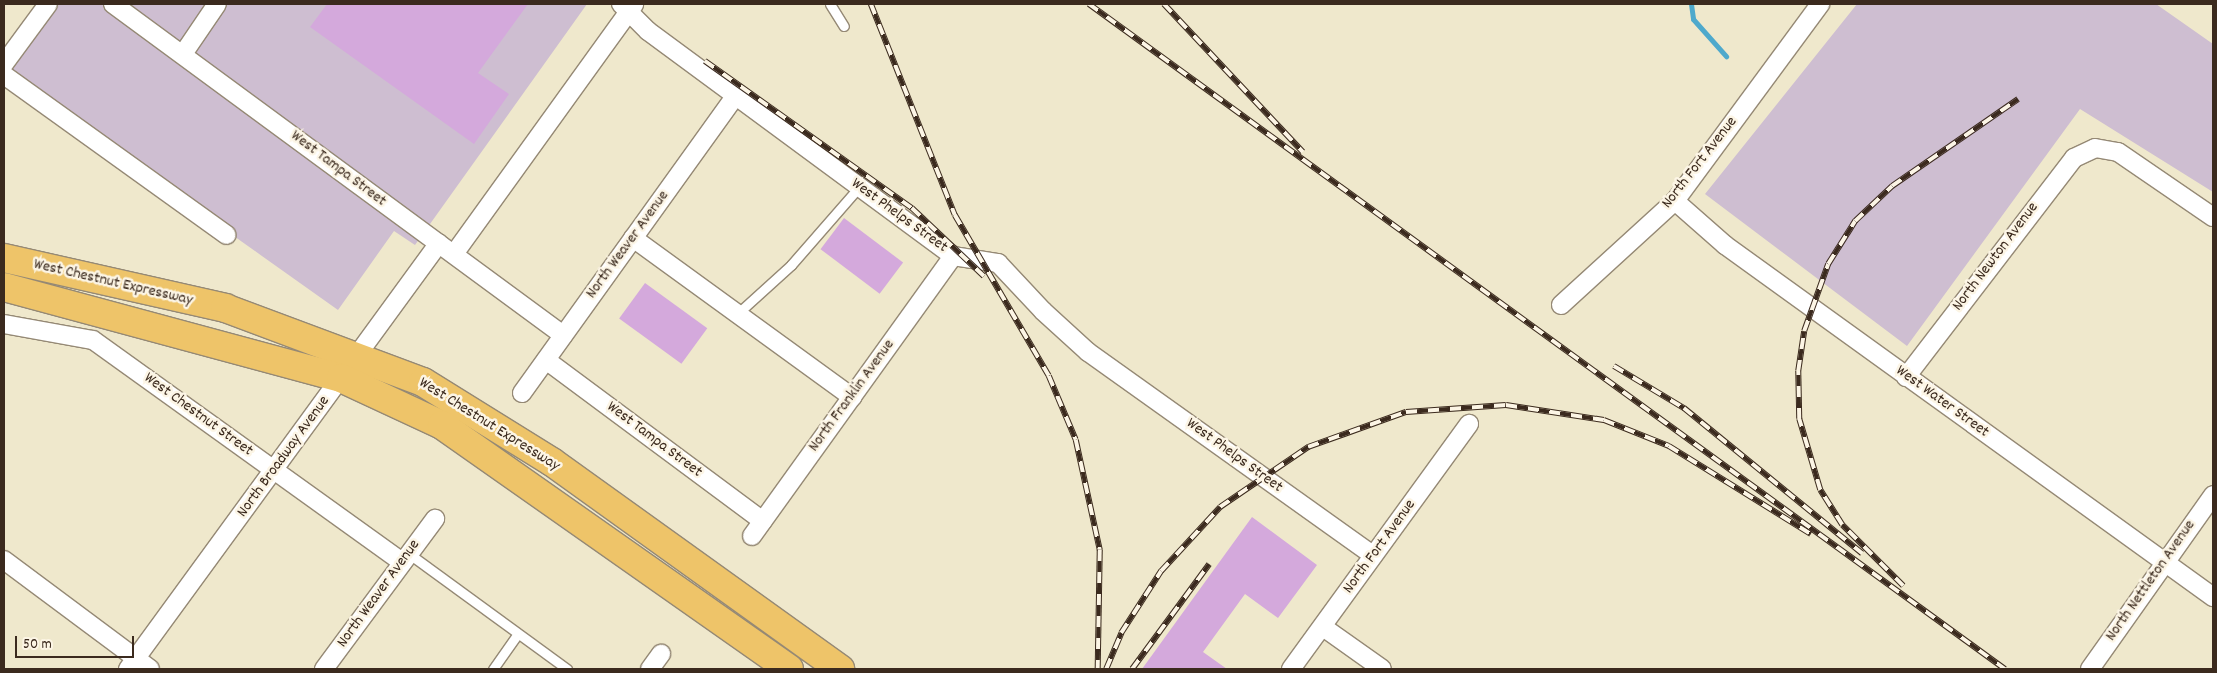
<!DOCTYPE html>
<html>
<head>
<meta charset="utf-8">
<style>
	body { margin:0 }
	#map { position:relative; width:2217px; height:673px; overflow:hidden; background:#efe8cc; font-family:Dekko,sans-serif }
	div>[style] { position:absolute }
	.industrial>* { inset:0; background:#cebed1 }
	.stream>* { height:5px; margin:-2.5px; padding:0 2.5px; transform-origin:2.5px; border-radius:2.5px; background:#4ea9cc }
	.building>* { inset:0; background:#d4a9dc; transform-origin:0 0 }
	.roads { filter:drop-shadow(1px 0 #958975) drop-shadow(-1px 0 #958975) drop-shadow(0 1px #958975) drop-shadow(0 -1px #958975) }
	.lane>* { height:9px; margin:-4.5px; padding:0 4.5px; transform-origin:4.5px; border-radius:4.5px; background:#fff }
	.street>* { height:18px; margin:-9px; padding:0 9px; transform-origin:9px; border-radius:9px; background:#fff }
	.primary>* { height:28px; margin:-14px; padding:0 14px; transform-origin:14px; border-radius:14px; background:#eec469 }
	.rail>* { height:5.5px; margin-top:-2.75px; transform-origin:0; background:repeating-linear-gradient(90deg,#fcf5e5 0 11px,#3b2a1e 0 22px); box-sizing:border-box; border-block:1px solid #3b2a1e }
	span { translate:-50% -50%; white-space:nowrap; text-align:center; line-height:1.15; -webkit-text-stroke:5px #fcf5e5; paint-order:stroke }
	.street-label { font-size:16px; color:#3b2a1e }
	.frame { position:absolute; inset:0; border:5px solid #3b2a1e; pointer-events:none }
	.scale { position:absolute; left:15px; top:636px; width:119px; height:22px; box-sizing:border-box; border:2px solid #3b2a1e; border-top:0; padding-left:6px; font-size:15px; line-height:18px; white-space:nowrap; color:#3b2a1e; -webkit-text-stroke:4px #fcf5e5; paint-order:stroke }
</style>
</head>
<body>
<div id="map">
	<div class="industrial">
		<i style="clip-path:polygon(57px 4px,587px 4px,415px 245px,394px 231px,338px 310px,7px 75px)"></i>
		<i style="clip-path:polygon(1857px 4px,2156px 4px,2213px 44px,2213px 192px,2080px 109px,1907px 346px,1705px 194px)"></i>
	</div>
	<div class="stream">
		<i style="left:1691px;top:4px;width:15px;rotate:82deg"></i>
		<i style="left:1693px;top:19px;width:50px;rotate:48.3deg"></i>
	</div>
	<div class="building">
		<i style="clip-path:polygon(327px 4px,528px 4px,478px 73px,509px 94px,474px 144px,310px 27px)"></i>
		<i style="left:844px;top:218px;width:74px;height:39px;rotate:37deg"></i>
		<i style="left:645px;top:283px;width:77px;height:44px;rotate:36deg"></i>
		<i style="clip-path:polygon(1252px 517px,1317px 565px,1278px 618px,1245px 594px,1203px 652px,1227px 669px,1142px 669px)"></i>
	</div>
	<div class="roads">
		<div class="lane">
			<i style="left:830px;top:4px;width:26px;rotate:58deg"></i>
			<i style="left:737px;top:314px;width:73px;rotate:-42.2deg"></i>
			<i style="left:791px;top:265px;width:103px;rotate:-48.9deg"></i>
			<i style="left:408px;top:553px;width:197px;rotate:36.1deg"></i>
			<i style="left:493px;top:669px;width:42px;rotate:-54.8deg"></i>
		</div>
		<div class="street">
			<i style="left:113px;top:4px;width:559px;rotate:36.34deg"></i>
			<i style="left:621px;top:4px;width:38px;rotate:45deg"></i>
			<i style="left:648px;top:31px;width:379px;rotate:36.4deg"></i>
			<i style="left:953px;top:256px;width:46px;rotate:8.8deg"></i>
			<i style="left:998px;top:263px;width:66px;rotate:46.8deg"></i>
			<i style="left:1043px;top:311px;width:61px;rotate:42.3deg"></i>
			<i style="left:1088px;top:352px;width:350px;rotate:35.5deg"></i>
			<i style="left:183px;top:54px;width:60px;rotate:-55.8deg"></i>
			<i style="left:4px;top:64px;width:74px;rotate:-53.7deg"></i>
			<i style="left:4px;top:75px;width:274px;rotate:35.7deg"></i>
			<i style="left:1675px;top:201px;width:67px;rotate:41.3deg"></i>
			<i style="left:1725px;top:245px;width:602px;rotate:35.8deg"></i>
			<i style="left:633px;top:238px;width:271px;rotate:36deg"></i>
			<i style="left:454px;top:254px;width:308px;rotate:-54.2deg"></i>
			<i style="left:1561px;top:305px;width:154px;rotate:-42.4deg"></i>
			<i style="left:1675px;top:201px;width:245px;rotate:-53.6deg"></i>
			<i style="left:4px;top:324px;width:90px;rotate:10.2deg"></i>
			<i style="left:93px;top:340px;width:379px;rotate:35.7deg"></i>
			<i style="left:546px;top:360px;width:270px;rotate:36.6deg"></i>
			<i style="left:1906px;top:377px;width:276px;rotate:-52.5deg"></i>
			<i style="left:2074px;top:158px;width:23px;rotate:-25deg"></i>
			<i style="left:2095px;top:148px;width:23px;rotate:10deg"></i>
			<i style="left:2118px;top:152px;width:115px;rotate:34.4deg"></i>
			<i style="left:522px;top:393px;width:365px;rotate:-54.3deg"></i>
			<i style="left:752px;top:536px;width:345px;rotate:-54.3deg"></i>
			<i style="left:4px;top:560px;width:182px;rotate:36.7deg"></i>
			<i style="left:1323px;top:627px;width:72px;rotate:35.4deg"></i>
			<i style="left:128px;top:669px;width:527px;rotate:-53.87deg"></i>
			<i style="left:324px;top:669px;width:187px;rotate:-53.5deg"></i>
			<i style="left:650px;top:669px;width:19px;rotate:-54deg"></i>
			<i style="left:1291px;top:669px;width:303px;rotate:-54deg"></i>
			<i style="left:2090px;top:669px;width:213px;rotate:-54.7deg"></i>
		</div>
		<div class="primary">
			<i style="left:4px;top:258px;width:227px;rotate:12.7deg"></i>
			<i style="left:225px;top:308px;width:211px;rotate:20.5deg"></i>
			<i style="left:423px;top:382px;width:152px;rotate:31.8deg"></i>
			<i style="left:552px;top:462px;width:355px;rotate:35.7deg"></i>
			<i style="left:4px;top:287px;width:349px;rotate:15.1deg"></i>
			<i style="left:341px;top:378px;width:111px;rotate:25deg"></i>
			<i style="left:442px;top:425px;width:424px;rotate:35.1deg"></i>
		</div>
	</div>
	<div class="rail">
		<i style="left:871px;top:4px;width:227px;rotate:68.3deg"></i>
		<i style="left:955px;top:215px;width:186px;rotate:59.7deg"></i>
		<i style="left:1049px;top:376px;width:69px;rotate:67.1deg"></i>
		<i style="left:1076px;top:440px;width:113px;rotate:77.7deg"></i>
		<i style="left:1100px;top:550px;width:119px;rotate:91deg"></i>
		<i style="left:1089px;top:4px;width:1132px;rotate:35.98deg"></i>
		<i style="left:1164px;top:4px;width:203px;rotate:46.8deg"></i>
		<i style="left:705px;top:61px;width:254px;rotate:35.4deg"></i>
		<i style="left:912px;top:208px;width:99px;rotate:43.4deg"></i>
		<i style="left:1614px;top:366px;width:82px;rotate:31deg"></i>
		<i style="left:1684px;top:408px;width:230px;rotate:39.2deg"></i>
		<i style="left:1903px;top:586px;width:86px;rotate:-135deg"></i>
		<i style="left:1842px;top:525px;width:41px;rotate:-122.2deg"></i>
		<i style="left:1820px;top:490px;width:74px;rotate:-106.5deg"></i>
		<i style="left:1799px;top:419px;width:48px;rotate:-91.2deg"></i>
		<i style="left:1798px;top:371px;width:40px;rotate:-81.5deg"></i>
		<i style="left:1804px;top:331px;width:71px;rotate:-70.3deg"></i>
		<i style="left:1828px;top:264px;width:51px;rotate:-57.9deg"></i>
		<i style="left:1855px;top:221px;width:51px;rotate:-43.4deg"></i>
		<i style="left:1892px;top:186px;width:153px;rotate:-34.6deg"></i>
		<i style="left:1106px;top:669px;width:39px;rotate:-67deg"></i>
		<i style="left:1121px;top:633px;width:74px;rotate:-57.2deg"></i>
		<i style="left:1161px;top:571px;width:87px;rotate:-47.3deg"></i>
		<i style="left:1220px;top:507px;width:107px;rotate:-34.3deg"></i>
		<i style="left:1308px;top:447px;width:104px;rotate:-19.7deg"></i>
		<i style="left:1406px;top:412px;width:100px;rotate:-4deg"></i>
		<i style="left:1506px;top:405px;width:99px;rotate:8.7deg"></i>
		<i style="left:1604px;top:420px;width:70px;rotate:21.8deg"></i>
		<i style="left:1669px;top:446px;width:167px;rotate:31.8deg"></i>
		<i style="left:1132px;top:669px;width:130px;rotate:-53.7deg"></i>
	</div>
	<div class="street-label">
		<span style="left:1700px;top:163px;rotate:-52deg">North Fort Avenue</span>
		<span style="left:338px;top:169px;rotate:37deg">West Tampa Street</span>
		<span style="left:899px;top:216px;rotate:36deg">West Phelps Street</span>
		<span style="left:628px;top:245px;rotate:-54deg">North Weaver Avenue</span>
		<span style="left:1996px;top:257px;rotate:-53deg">North Newton Avenue</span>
		<span style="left:113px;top:283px;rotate:13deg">West Chestnut Expressway</span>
		<span style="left:852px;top:396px;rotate:-54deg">North Franklin Avenue</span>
		<span style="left:1942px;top:402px;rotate:36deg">West Water Street</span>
		<span style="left:198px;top:415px;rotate:36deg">West Chestnut Street</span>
		<span style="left:489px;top:425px;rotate:32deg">West Chestnut Expressway</span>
		<span style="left:654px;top:440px;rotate:37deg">West Tampa Street</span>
		<span style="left:1234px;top:456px;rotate:36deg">West Phelps Street</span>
		<span style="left:284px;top:457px;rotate:-54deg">North Broadway Avenue</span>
		<span style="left:1380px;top:547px;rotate:-54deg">North Fort Avenue</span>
		<span style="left:2151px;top:581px;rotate:-55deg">North Nettleton Avenue</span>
		<span style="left:379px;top:594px;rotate:-54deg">North Weaver Avenue</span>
	</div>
	<div class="frame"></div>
	<div class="scale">50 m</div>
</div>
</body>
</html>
